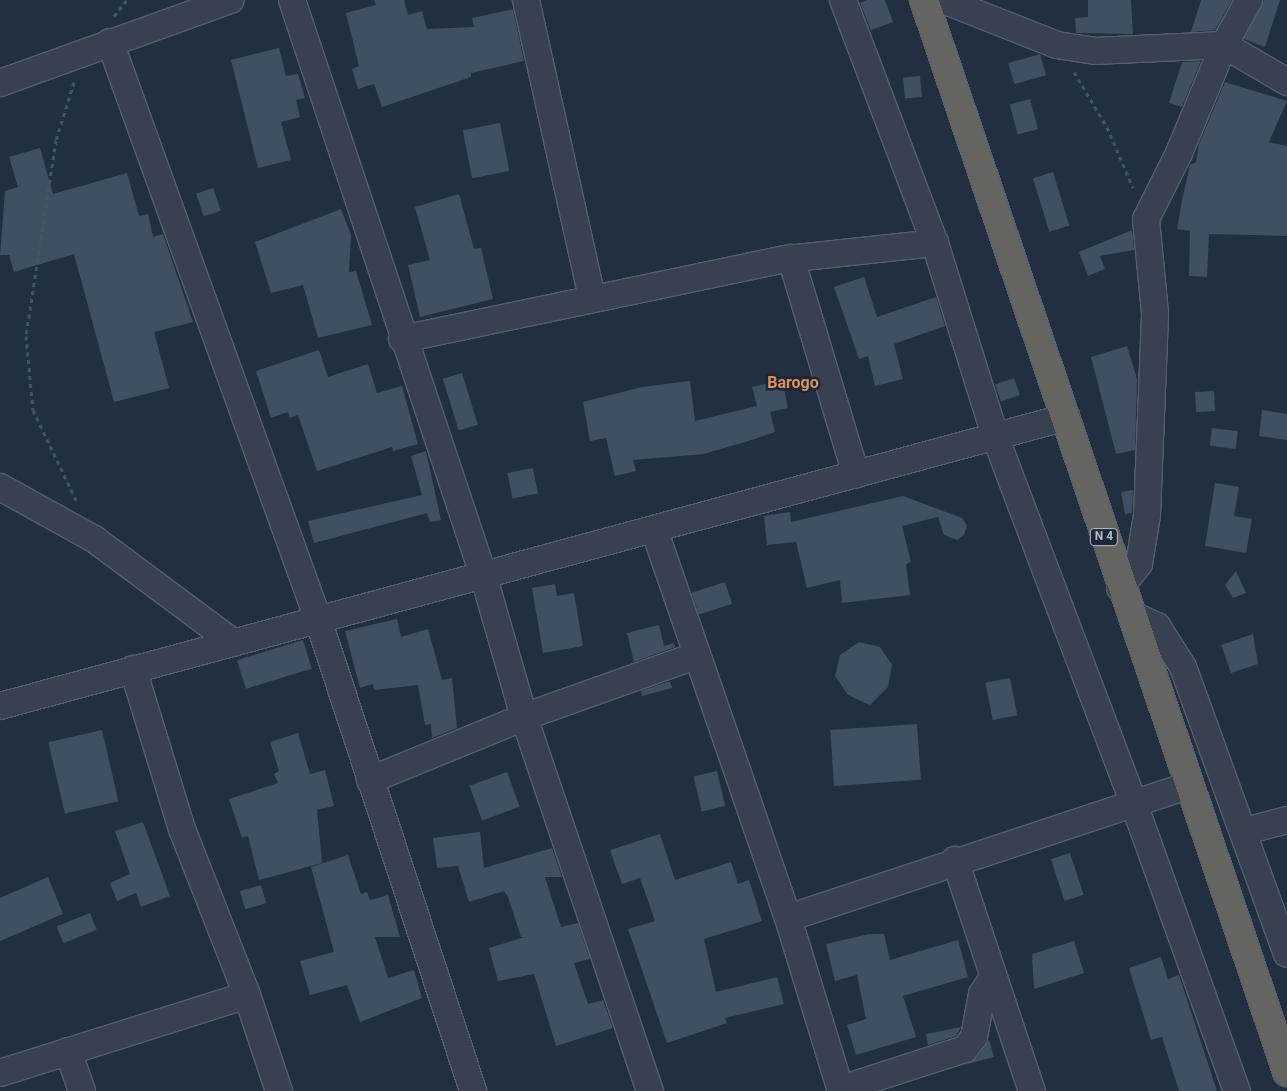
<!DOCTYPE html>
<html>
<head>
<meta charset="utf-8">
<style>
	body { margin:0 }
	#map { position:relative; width:1287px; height:1091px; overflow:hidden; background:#222f40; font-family:Roboto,sans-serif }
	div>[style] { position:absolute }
	.building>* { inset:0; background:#414f62; transform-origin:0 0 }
	.path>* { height:3px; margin-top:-1.5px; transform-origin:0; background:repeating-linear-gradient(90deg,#3f595a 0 4px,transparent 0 8px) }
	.roads { filter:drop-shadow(1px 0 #555f6d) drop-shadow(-1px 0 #555f6d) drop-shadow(0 1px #555f6d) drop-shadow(0 -1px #555f6d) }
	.minor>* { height:26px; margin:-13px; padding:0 13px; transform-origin:13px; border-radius:13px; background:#37414f }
	.trunk>* { height:28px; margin:-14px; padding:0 14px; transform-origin:14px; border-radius:14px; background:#656461 }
	span { translate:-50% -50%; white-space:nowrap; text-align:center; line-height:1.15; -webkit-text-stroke:5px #1c2634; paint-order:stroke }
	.shield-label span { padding:1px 4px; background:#1c2634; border:1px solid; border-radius:4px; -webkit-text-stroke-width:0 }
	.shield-label { font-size:12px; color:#b3bcca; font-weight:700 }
	.quarter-label { font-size:16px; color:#dc925c; font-weight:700 }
</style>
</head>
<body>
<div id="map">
	<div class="building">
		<i style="clip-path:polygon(374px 0,404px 0,408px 15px,422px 11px,427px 29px,474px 27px,472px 18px,513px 9px,524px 61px,471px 73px,471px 77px,382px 107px,374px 84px,358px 89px,352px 69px,359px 66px,346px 13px,376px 5px)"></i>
		<i style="clip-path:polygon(867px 0,885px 0,893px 22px,871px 30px,860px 3px)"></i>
		<i style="clip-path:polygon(1088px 0,1131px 0,1133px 34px,1076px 33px,1075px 18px,1088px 17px)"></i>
		<i style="clip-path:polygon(1201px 0,1232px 0,1215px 30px,1191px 32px)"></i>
		<i style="clip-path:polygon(1264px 0,1280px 0,1265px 47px,1244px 39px)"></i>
		<i style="clip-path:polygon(279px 48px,286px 76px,298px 74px,305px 98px,296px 100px,300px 117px,281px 122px,291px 160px,258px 168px,231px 60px)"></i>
		<i style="left:1040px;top:54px;width:22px;height:33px;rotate:74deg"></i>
		<i style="clip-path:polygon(1201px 61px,1182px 107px,1169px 103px,1182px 62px)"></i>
		<i style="left:920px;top:76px;width:21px;height:17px;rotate:85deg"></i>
		<i style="clip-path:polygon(1225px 82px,1287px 101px,1269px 142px,1287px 146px,1287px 236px,1209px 234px,1207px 277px,1189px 276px,1190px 231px,1177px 229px,1182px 200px,1190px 165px,1196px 162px,1199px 144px)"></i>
		<i style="left:1030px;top:99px;width:31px;height:21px;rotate:75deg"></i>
		<i style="left:500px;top:123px;width:49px;height:38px;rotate:79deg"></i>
		<i style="clip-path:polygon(40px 148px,53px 194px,127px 173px,139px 216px,148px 214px,153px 237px,163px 234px,193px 322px,154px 332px,169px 388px,114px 402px,74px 254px,14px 272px,9px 255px,0 255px,5px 191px,18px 187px,9px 157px)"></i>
		<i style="left:1053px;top:172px;width:56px;height:21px;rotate:73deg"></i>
		<i style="left:213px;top:188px;width:24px;height:18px;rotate:71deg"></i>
		<i style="clip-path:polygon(459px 194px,474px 249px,481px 248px,493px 299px,420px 317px,408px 265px,430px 260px,415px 207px)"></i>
		<i style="clip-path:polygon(341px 209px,351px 235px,349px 272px,356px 271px,372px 325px,318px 338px,303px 285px,271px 293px,255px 242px)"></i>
		<i style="clip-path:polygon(1132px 230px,1134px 250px,1100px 256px,1105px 269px,1088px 276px,1079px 252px)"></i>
		<i style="clip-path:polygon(864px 277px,877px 317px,936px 297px,945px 326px,894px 344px,903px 379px,875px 386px,868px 356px,859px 359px,834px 287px)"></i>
		<i style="clip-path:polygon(1127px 346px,1137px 379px,1135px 450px,1116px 454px,1091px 357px)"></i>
		<i style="clip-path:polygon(319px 350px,328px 377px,368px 364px,377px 393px,402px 386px,418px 444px,393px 451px,392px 447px,317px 471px,298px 415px,290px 418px,288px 412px,271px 418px,256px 371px)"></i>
		<i style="left:462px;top:373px;width:54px;height:20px;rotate:73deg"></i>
		<i style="left:1014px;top:378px;width:18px;height:20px;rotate:71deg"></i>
		<i style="clip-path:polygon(782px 380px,788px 408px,770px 412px,775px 432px,755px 439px,704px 454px,633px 460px,636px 471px,615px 476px,606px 438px,590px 441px,583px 402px,642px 387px,690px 381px,695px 421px,757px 406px,752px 387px)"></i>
		<i style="left:1214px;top:391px;width:20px;height:19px;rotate:87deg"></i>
		<i style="clip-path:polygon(1262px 410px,1287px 414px,1287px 440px,1259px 436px)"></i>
		<i style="left:1212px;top:428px;width:26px;height:18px;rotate:7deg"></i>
		<i style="clip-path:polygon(426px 451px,441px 520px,430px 522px,427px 513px,314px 543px,308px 521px,422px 495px,411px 456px)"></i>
		<i style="left:533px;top:468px;width:26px;height:26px;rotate:79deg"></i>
		<i style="clip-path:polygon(1215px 483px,1239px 487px,1234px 516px,1252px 519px,1246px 553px,1205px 546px)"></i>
		<i style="clip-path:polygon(1133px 490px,1132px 513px,1125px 514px,1121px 492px)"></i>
		<i style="clip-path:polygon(903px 496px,962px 518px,967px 526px,964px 535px,957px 540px,944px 535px,938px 517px,902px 526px,911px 562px,906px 564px,910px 595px,842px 603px,840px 580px,807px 588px,796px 542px,767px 545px,764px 516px,790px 512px,791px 522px)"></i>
		<i style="clip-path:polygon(1236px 571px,1246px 593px,1233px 598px,1225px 585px)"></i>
		<i style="left:725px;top:582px;width:23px;height:35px;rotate:72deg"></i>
		<i style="clip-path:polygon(555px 584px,557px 596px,574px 593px,583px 646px,543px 653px,532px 588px)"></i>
		<i style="clip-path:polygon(397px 619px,401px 637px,428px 629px,442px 680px,452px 678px,457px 728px,432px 738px,431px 724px,425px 725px,418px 685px,374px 690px,373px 684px,360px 688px,345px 631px)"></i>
		<i style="clip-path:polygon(659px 625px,664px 646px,674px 643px,675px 647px,634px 662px,627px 633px)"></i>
		<i style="clip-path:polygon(1253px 634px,1258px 664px,1231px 673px,1221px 645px)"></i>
		<i style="left:303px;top:640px;width:30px;height:69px;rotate:73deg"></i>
		<i style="clip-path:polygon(859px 642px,880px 647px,892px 665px,888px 687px,870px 705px,848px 695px,835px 676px,840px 655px)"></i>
		<i style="left:1010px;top:678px;width:38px;height:25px;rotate:79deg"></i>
		<i style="clip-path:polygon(670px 681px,672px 688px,642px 696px,641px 691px)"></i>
		<i style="left:917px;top:724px;width:56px;height:87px;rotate:86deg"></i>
		<i style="left:102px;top:730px;width:73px;height:55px;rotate:77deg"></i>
		<i style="clip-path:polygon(298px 733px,310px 774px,325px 770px,334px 806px,317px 810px,322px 863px,259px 880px,248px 836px,242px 838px,229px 799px,278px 783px,274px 774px,279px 771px,270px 742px)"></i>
		<i style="left:717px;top:771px;width:36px;height:24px;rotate:77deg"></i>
		<i style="left:507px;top:772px;width:37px;height:40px;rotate:70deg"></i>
		<i style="clip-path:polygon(143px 822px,170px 896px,141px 907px,136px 893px,117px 901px,110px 883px,130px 874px,115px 831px)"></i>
		<i style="clip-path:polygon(480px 832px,484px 868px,552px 848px,562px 877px,545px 877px,561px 927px,578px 923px,590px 959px,574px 963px,588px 1004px,603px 1000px,613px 1028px,556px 1046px,534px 974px,498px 981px,489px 948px,525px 937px,521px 937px,508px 897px,504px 891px,469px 902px,458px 866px,437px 868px,433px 838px)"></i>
		<i style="clip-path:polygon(660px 834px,675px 880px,731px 862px,738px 884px,749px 880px,762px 921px,704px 939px,716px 992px,777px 977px,784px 1004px,725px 1018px,727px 1023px,667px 1043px,628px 929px,655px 921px,640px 878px,622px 884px,610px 850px)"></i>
		<i style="left:1070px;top:853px;width:44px;height:20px;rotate:72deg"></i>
		<i style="clip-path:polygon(348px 855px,361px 894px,367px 892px,370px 900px,388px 895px,400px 937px,375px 937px,388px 978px,414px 970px,422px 998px,360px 1022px,347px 985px,310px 995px,300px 961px,334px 952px,311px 867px)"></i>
		<i style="clip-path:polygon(48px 877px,63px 914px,0 941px,0 898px)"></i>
		<i style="left:261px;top:885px;width:19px;height:22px;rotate:74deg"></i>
		<i style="left:90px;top:913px;width:18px;height:36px;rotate:68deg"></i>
		<i style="clip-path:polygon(869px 934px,884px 934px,890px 960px,958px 940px,968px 977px,903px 996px,916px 1037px,856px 1055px,847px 1025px,866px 1019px,857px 975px,835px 981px,826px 944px)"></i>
		<i style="clip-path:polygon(1074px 941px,1084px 973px,1034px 989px,1032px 954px)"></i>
		<i style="clip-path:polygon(1161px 957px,1168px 979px,1179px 975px,1217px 1091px,1179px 1091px,1162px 1037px,1151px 1040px,1129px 968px)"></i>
		<i style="clip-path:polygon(961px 1027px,956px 1036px,928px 1045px,926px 1034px)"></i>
		<i style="clip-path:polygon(989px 1040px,994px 1057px,964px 1065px,977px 1058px)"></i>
	</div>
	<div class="path">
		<i style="left:114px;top:16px;width:21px;rotate:-51deg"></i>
		<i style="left:1074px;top:72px;width:64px;rotate:59deg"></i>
		<i style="left:1107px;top:127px;width:66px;rotate:66.9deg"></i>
		<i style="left:74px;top:82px;width:61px;rotate:107.2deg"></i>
		<i style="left:56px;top:140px;width:198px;rotate:98.7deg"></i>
		<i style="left:26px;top:336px;width:74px;rotate:84.6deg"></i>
		<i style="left:33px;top:410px;width:100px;rotate:64.5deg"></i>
	</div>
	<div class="roads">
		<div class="minor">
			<i style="left:292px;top:0;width:605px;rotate:71.6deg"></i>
			<i style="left:483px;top:574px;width:149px;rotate:74deg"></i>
			<i style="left:524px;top:717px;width:395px;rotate:71.4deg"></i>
			<i style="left:526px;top:0;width:305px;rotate:77.5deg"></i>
			<i style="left:843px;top:0;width:260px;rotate:69.3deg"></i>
			<i style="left:935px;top:243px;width:202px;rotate:72.7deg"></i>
			<i style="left:995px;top:436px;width:390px;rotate:69.3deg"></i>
			<i style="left:1133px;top:801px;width:308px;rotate:70.3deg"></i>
			<i style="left:943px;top:0;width:123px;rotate:21.5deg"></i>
			<i style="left:1057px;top:45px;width:38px;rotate:9deg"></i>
			<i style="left:1095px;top:51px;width:129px;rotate:-2.7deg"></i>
			<i style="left:1224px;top:45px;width:73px;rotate:30.4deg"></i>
			<i style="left:110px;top:42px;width:617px;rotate:70.18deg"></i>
			<i style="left:319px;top:622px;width:494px;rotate:71.8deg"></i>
			<i style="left:0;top:83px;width:245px;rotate:-19.8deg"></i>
			<i style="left:791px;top:258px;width:226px;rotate:73.3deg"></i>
			<i style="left:402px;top:339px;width:392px;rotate:-11.8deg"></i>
			<i style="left:786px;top:259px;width:150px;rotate:-6.1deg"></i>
			<i style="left:0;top:487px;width:107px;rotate:29deg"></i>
			<i style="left:94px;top:539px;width:174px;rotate:36.6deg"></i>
			<i style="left:654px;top:529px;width:411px;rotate:71deg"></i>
			<i style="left:788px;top:918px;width:181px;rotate:73deg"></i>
			<i style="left:1120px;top:588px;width:31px;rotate:-52deg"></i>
			<i style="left:1139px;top:564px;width:50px;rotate:-80.7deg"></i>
			<i style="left:1147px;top:515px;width:202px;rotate:-87.7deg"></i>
			<i style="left:1155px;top:313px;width:94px;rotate:-95.5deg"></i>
			<i style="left:1146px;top:219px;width:74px;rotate:-63.4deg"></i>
			<i style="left:1179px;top:153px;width:117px;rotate:-67.4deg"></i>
			<i style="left:1224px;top:45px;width:51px;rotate:-60.9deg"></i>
			<i style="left:1131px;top:614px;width:29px;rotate:25deg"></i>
			<i style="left:1157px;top:626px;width:49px;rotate:57.6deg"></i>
			<i style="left:1183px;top:667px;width:305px;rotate:70.1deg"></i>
			<i style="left:133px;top:669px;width:167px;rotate:73deg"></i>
			<i style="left:182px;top:829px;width:178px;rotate:68.6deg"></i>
			<i style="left:247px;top:995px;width:101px;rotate:71.6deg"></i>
			<i style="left:0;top:706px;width:1105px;rotate:-15.16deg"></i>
			<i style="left:370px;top:780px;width:166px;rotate:-22.2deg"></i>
			<i style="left:524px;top:717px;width:182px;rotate:-19.6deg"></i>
			<i style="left:1245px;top:831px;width:43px;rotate:-14.7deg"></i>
			<i style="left:955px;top:860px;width:243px;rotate:71.6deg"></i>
			<i style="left:788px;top:918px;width:422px;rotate:-18.3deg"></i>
			<i style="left:68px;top:1051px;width:42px;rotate:70.7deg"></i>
			<i style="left:0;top:1073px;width:259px;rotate:-17.5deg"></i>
			<i style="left:841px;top:1089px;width:130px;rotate:-17.9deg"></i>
			<i style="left:965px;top:1049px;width:15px;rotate:-53deg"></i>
			<i style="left:974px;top:1037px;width:44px;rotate:-79.5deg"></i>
			<i style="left:982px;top:994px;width:20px;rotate:-57deg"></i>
		</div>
		<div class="trunk">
			<i style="left:924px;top:0;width:1132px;rotate:71.29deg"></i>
		</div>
	</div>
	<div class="shield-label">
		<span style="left:1104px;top:537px">N 4</span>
	</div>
	<div class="quarter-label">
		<span style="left:793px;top:383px">Barogo</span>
	</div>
</div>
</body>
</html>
